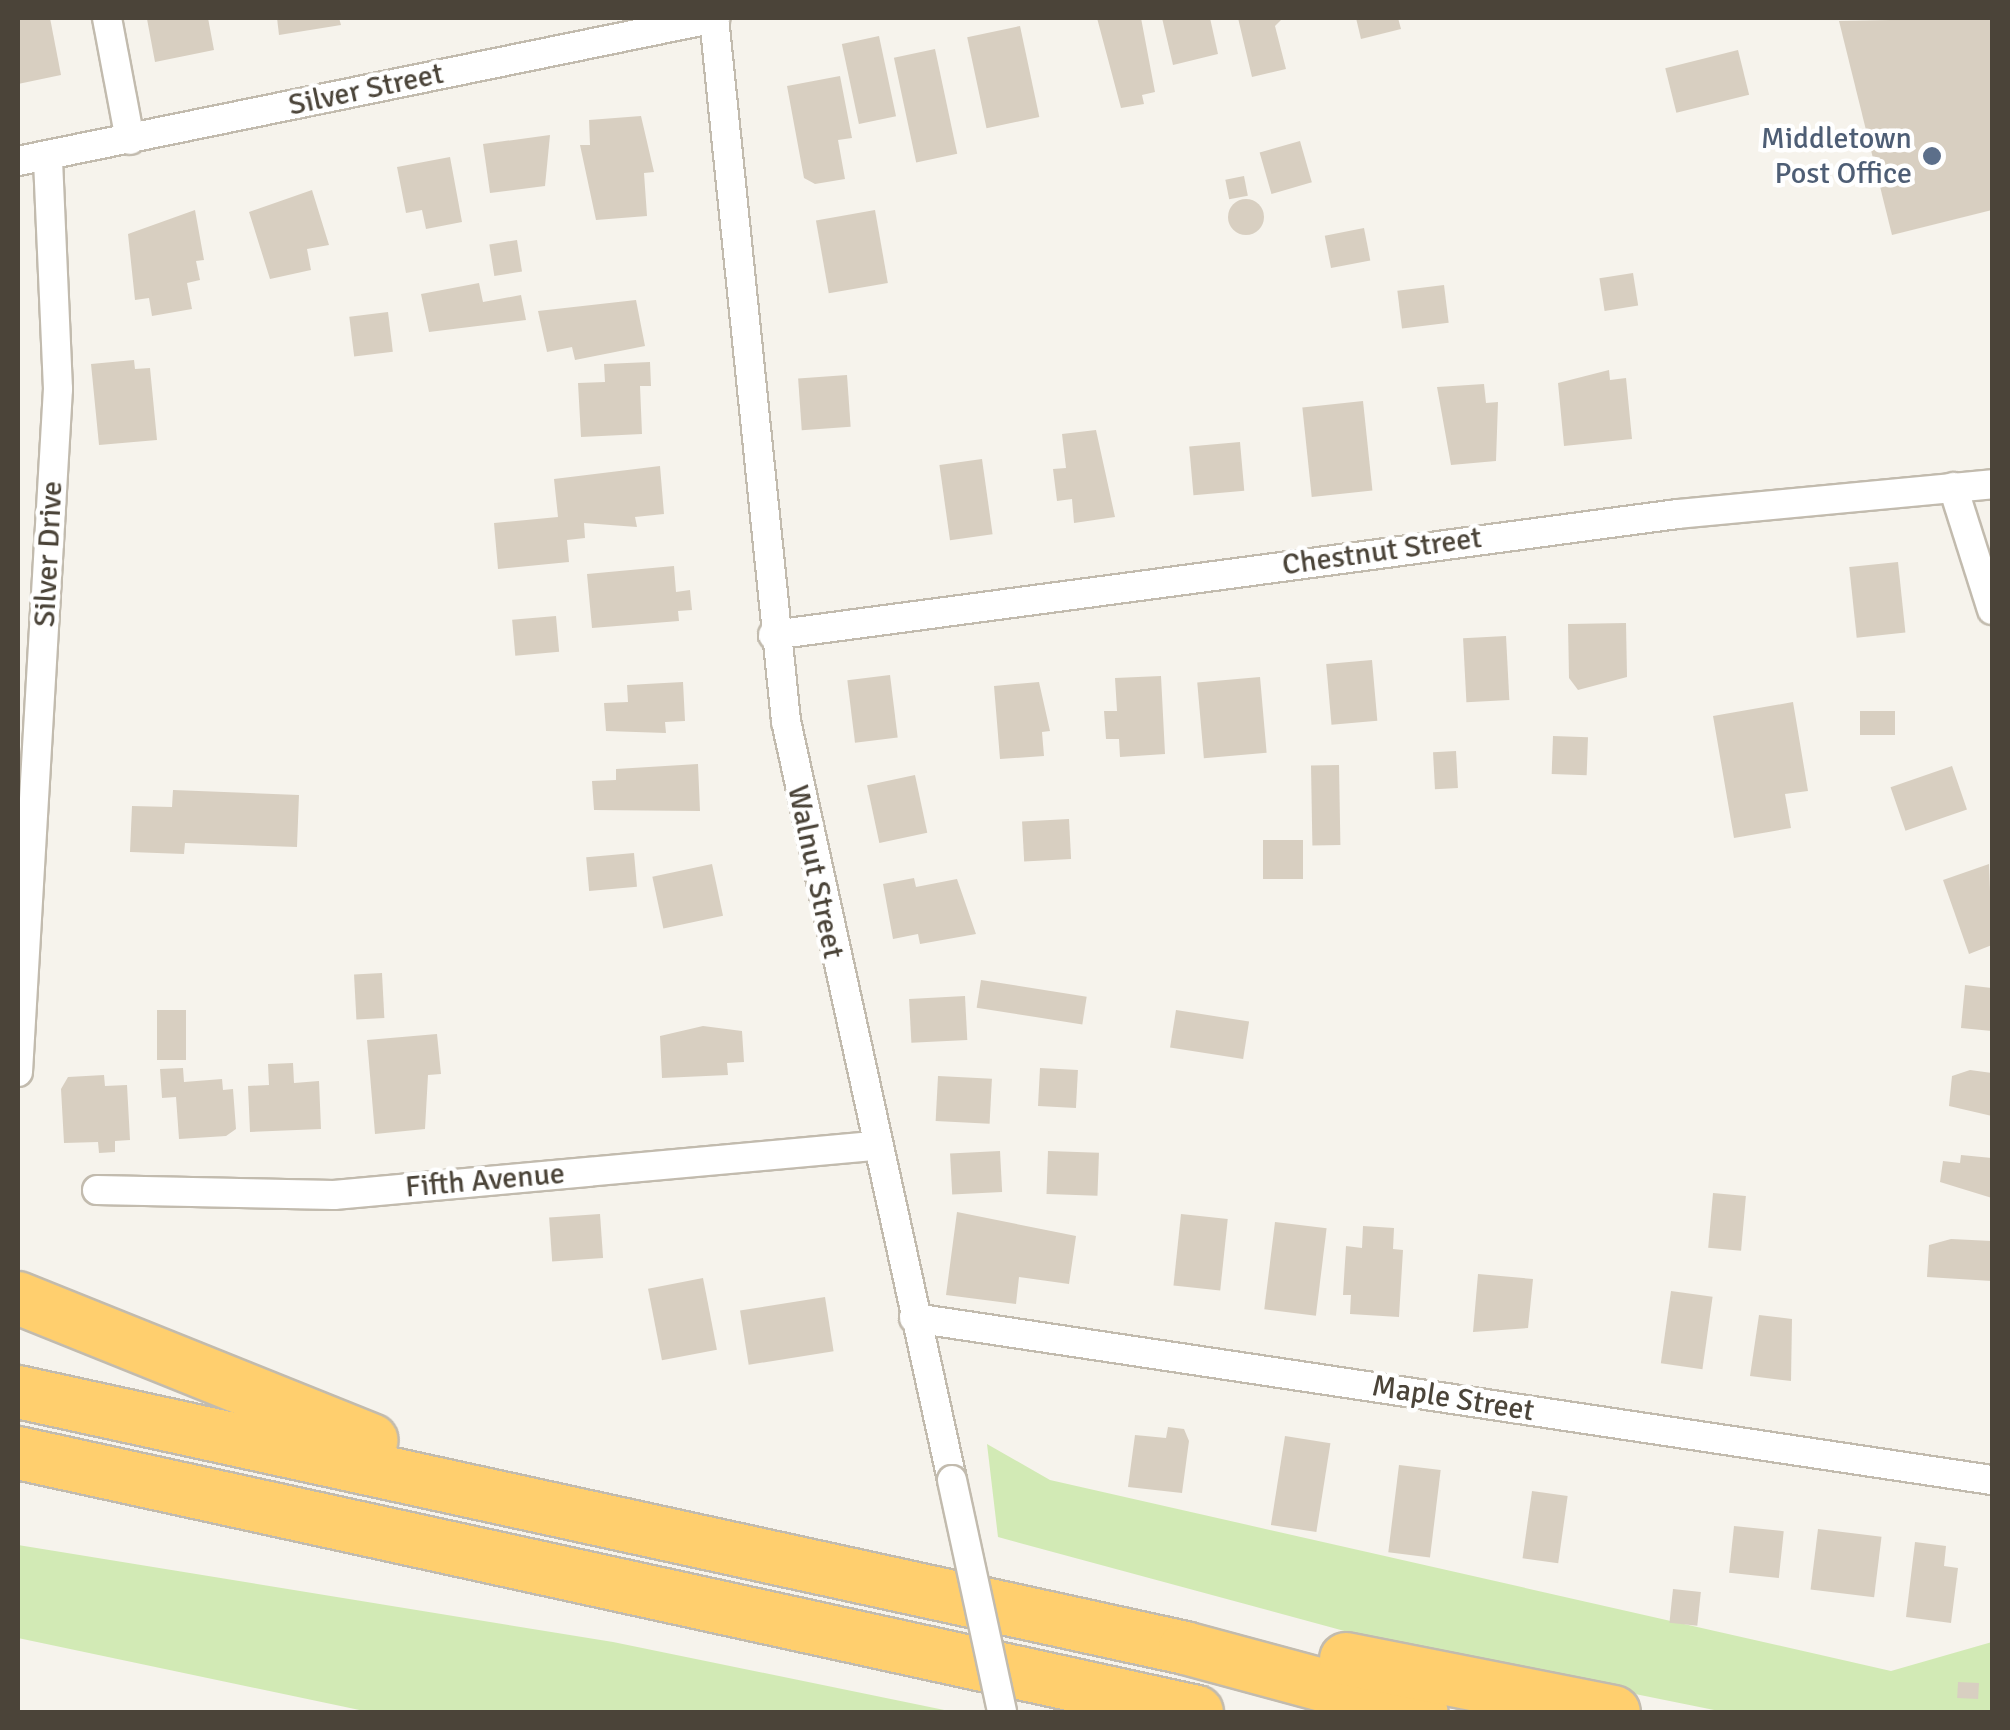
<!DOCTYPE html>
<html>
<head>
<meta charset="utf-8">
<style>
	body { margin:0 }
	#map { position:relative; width:2010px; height:1730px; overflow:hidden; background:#f6f3ec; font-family:Signika,sans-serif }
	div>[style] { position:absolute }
	.green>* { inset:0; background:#d2eab5 }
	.building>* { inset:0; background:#d8cfc1; transform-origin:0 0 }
	.round { border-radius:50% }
	.roads { filter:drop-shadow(2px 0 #c2bbae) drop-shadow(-2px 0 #c2bbae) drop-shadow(0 2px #c2bbae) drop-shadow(0 -2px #c2bbae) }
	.street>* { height:28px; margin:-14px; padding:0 14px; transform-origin:14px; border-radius:14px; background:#fff }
	.highway>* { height:52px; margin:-26px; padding:0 26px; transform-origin:26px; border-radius:26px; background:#ffcf6e }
	.bridges { filter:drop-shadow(2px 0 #c2bbae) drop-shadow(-2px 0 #c2bbae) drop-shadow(0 2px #c2bbae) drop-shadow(0 -2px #c2bbae) }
	.street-bridge>* { height:28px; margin:-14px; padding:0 14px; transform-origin:14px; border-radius:14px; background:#fff }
	.dots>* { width:28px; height:28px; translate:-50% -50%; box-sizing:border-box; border:5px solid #fff; border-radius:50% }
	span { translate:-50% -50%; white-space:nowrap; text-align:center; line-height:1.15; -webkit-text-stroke:9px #fff; paint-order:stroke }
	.street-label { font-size:30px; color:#4b4439 }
	.service-label { font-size:30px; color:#4e5e75 }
	.right { translate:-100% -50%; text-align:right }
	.frame { position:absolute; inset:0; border:20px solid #4b4439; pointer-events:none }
</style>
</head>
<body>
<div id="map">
	<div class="green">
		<i style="clip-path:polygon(987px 1444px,1050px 1480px,1891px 1671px,1992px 1642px,1992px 1712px,1724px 1712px,1407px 1648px,998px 1537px)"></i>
		<i style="clip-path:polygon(18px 1545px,613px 1642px,954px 1712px,369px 1712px,18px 1638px)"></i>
	</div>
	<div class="building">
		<i style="clip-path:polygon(18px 18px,50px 18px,61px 75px,18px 84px)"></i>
		<i style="clip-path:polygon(132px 18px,208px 18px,214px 50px,155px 62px,147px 19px)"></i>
		<i style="clip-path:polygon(277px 18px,339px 18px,341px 25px,279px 35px)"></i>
		<i style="clip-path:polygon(1097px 18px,1141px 18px,1155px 92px,1142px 95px,1144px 104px,1121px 108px)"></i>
		<i style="clip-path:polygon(1162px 18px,1210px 18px,1218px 54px,1173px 65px)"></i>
		<i style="clip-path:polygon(1238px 18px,1283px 18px,1275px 26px,1286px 69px,1252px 77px)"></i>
		<i style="clip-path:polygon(1356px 18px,1398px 18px,1401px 29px,1361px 39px)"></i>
		<i style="clip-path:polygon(1992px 18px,1992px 210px,1892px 235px,1839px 21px)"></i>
		<i style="left:1020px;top:26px;width:93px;height:54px;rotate:78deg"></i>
		<i style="left:879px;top:36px;width:82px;height:38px;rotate:78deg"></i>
		<i style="left:935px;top:49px;width:107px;height:42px;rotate:78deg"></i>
		<i style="left:1738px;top:50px;width:46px;height:75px;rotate:76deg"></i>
		<i style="clip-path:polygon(840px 76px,852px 138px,838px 140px,845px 179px,815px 184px,804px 178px,787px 86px)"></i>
		<i style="clip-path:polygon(641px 116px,654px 172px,644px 173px,647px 216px,596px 220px,580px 145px,590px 145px,589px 120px)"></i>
		<i style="clip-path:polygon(550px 135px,545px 186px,490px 193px,483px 144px)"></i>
		<i style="left:1300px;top:141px;width:43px;height:42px;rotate:74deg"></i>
		<i style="clip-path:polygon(450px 157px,462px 222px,426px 229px,422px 210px,406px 213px,397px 167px)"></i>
		<i style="left:1244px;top:176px;width:20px;height:19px;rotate:79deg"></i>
		<i style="clip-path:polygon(312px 190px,329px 245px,307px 249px,311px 270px,270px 279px,249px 212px)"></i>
		<i class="round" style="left:1228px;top:199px;width:36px;height:36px"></i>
		<i style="clip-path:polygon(195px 210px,204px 260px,196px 261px,200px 280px,187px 283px,192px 309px,152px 316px,149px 298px,135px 300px,128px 234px)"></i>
		<i style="left:875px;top:210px;width:74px;height:60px;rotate:80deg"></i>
		<i style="left:1364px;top:228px;width:33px;height:40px;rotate:79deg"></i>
		<i style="left:517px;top:240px;width:32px;height:28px;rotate:81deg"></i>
		<i style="left:1633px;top:273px;width:33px;height:34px;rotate:81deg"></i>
		<i style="clip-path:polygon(479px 283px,483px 302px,521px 295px,526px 320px,429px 332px,421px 294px)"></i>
		<i style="left:1444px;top:285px;width:38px;height:47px;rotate:83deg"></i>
		<i style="clip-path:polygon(636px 300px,645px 346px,575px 360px,572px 347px,547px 352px,538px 311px)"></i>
		<i style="left:388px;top:312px;width:40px;height:39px;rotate:83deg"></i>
		<i style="clip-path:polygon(134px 360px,135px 369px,150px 368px,157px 440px,99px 445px,91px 364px)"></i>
		<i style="clip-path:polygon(650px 362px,651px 386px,640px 386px,642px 434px,581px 437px,578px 383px,605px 382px,604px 364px)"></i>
		<i style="clip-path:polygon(1609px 370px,1610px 380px,1626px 378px,1632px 439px,1564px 446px,1558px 383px)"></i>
		<i style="left:847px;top:375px;width:52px;height:49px;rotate:86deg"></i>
		<i style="clip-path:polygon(1484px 384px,1486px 403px,1498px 402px,1496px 461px,1451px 465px,1437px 387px)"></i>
		<i style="left:1363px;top:401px;width:90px;height:61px;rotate:84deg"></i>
		<i style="clip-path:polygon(1096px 430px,1115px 517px,1074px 523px,1072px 499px,1057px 501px,1053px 469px,1066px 468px,1062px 434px)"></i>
		<i style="left:1240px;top:442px;width:49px;height:51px;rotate:85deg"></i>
		<i style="left:982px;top:459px;width:76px;height:43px;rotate:82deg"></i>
		<i style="clip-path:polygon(660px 466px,664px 514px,635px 517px,637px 527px,584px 523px,585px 538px,567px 540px,569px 562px,498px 569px,494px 523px,558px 517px,554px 479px)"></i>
		<i style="left:1898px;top:562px;width:71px;height:49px;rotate:84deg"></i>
		<i style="clip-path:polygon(674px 566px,676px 592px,690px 590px,692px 610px,678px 611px,679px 621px,592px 628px,587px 574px)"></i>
		<i style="left:556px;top:616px;width:36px;height:44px;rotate:85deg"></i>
		<i style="clip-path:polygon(1626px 623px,1627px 677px,1578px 690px,1569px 678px,1568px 624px)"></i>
		<i style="left:1506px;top:636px;width:64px;height:43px;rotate:87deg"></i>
		<i style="left:1372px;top:660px;width:61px;height:46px;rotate:85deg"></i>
		<i style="left:890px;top:675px;width:63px;height:43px;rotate:83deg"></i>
		<i style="clip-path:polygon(1161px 676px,1165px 754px,1120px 757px,1119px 739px,1106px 739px,1104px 711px,1117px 711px,1115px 678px)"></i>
		<i style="left:1260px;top:677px;width:76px;height:63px;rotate:85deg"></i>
		<i style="clip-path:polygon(683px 682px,685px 721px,665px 722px,666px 733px,606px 731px,604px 703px,628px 702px,627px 685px)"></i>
		<i style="clip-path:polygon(1039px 682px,1050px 731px,1042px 732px,1044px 756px,1000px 759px,994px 686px)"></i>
		<i style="clip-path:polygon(1793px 702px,1808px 791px,1785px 794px,1791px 828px,1734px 838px,1713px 716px)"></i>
		<i style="left:1860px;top:711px;width:35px;height:24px"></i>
		<i style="left:1553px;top:736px;width:35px;height:38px;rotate:2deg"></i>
		<i style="left:1456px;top:751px;width:37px;height:23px;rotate:87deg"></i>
		<i style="clip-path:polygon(698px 764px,700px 811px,594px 810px,592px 781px,616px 780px,616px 769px)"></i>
		<i style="left:1339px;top:765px;width:80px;height:28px;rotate:89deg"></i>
		<i style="left:1952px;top:766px;width:46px;height:65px;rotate:71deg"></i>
		<i style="left:915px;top:775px;width:59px;height:49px;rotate:78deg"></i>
		<i style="clip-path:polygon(173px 790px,299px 795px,297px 847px,185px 843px,184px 854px,130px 852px,132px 806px,172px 807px)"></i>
		<i style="left:1069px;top:819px;width:40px;height:47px;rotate:87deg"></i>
		<i style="left:1263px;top:840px;width:40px;height:39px"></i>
		<i style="left:634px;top:853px;width:34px;height:48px;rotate:85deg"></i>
		<i style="left:712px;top:864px;width:53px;height:61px;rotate:78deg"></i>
		<i style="clip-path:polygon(1989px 864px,1992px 945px,1969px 954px,1943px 880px)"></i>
		<i style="clip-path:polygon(914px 878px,916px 887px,957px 879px,976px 934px,920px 944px,918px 934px,893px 939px,883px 884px)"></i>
		<i style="left:382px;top:973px;width:45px;height:28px;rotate:87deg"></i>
		<i style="left:981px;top:980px;width:107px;height:28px;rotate:9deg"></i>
		<i style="clip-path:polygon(1965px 985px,1992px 988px,1992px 1031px,1961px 1028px)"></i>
		<i style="left:965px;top:996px;width:44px;height:56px;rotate:87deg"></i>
		<i style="left:157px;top:1010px;width:29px;height:50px"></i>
		<i style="left:1176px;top:1010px;width:74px;height:38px;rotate:9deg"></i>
		<i style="clip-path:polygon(703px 1026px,742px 1031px,744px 1062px,727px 1063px,728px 1075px,662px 1078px,660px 1036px)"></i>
		<i style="clip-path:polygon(437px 1034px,441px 1074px,428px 1075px,425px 1129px,375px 1134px,367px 1040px)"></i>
		<i style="clip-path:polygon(293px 1063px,294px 1083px,319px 1081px,321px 1129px,250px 1132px,248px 1086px,269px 1085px,268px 1064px)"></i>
		<i style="clip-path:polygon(183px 1068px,184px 1082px,222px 1079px,223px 1090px,233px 1089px,236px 1129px,226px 1136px,179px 1139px,176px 1097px,162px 1098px,160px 1069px)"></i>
		<i style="left:1040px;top:1068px;width:38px;height:38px;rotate:3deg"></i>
		<i style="clip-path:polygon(1970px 1070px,1992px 1073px,1992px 1116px,1949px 1106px,1952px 1076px)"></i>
		<i style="clip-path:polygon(104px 1075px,105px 1086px,127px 1085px,130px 1140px,115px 1141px,115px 1152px,99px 1153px,98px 1142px,64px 1143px,61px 1089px,68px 1077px)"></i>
		<i style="left:938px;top:1076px;width:54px;height:45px;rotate:3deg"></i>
		<i style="left:1000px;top:1151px;width:41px;height:50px;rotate:87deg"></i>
		<i style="left:1048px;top:1151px;width:51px;height:43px;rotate:2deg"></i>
		<i style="clip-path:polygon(1961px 1155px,1992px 1158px,1992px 1198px,1940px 1182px,1943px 1161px,1960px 1163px)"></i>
		<i style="left:1713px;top:1193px;width:33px;height:55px;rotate:5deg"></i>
		<i style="clip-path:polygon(957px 1212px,1076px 1236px,1069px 1284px,1019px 1277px,1016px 1304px,946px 1295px)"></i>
		<i style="left:600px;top:1214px;width:44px;height:51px;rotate:86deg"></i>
		<i style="left:1181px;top:1214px;width:47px;height:72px;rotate:6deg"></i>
		<i style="left:1275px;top:1222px;width:52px;height:88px;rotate:7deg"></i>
		<i style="clip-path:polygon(1363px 1226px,1394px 1228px,1393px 1249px,1403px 1250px,1399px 1317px,1350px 1314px,1351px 1295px,1343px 1295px,1346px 1246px,1362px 1248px)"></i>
		<i style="clip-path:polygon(1951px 1239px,1992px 1241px,1992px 1281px,1927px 1277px,1929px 1245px)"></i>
		<i style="clip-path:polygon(1478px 1274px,1533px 1279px,1528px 1328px,1473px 1332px)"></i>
		<i style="left:703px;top:1278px;width:73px;height:56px;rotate:79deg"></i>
		<i style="left:1671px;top:1291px;width:42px;height:73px;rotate:8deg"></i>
		<i style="left:825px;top:1297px;width:55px;height:86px;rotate:81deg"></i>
		<i style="clip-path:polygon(1759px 1315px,1792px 1319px,1791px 1381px,1750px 1376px)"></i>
		<i style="clip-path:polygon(1168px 1427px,1184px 1429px,1189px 1441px,1182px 1493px,1128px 1487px,1135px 1435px,1166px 1438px)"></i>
		<i style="left:1285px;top:1436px;width:46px;height:90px;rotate:9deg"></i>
		<i style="left:1399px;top:1465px;width:42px;height:88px;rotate:7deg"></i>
		<i style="left:1532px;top:1491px;width:36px;height:68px;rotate:8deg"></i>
		<i style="left:1734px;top:1526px;width:50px;height:47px;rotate:6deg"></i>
		<i style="left:1818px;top:1529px;width:64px;height:61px;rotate:7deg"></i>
		<i style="clip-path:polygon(1915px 1542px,1946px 1546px,1944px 1566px,1958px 1568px,1951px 1623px,1906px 1617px)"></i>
		<i style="left:1673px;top:1589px;width:28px;height:34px;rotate:6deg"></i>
		<i style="left:1958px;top:1682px;width:21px;height:16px;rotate:3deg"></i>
	</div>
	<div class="roads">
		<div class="street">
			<i style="left:107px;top:18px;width:124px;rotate:79.3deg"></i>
			<i style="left:714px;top:18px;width:707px;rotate:84.15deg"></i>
			<i style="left:786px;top:721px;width:777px;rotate:77.66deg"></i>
			<i style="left:18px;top:161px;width:712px;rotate:-11.59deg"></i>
			<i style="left:1953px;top:487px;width:129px;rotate:72.4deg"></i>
			<i style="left:773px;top:635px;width:912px;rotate:-7.62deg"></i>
			<i style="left:1677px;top:514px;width:316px;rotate:-5.4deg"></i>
			<i style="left:18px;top:1072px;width:684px;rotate:-86.65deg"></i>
			<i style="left:58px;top:389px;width:233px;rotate:-92.5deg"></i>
			<i style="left:97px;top:1190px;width:237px;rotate:1.2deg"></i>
			<i style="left:334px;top:1195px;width:541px;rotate:-5.19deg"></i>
			<i style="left:914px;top:1318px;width:1090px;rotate:8.55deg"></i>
		</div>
		<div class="highway">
			<i style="left:18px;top:1298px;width:381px;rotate:21.9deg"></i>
			<i style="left:18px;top:1392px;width:1195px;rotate:12.37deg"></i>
			<i style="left:1185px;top:1648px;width:245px;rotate:15.1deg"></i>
			<i style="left:18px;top:1453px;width:1207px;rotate:12.39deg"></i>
			<i style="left:1346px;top:1659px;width:273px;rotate:11.2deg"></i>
		</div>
	</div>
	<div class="bridges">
		<div class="street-bridge">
			<i style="left:952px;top:1480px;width:237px;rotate:77.8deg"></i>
		</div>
	</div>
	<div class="dots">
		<i style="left:1932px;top:156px;background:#5c6f8a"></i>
	</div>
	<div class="street-label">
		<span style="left:366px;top:90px;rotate:-12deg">Silver Street</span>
		<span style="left:1382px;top:552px;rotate:-8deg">Chestnut Street</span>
		<span style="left:49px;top:554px;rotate:-87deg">Silver Drive</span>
		<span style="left:815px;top:872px;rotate:78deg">Walnut Street</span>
		<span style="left:485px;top:1181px;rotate:-5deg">Fifth Avenue</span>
		<span style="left:1453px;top:1399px;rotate:9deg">Maple Street</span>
	</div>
	<div class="service-label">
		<span class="right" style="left:1912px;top:156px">Middletown<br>Post Office</span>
	</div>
	<div class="frame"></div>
</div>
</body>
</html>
